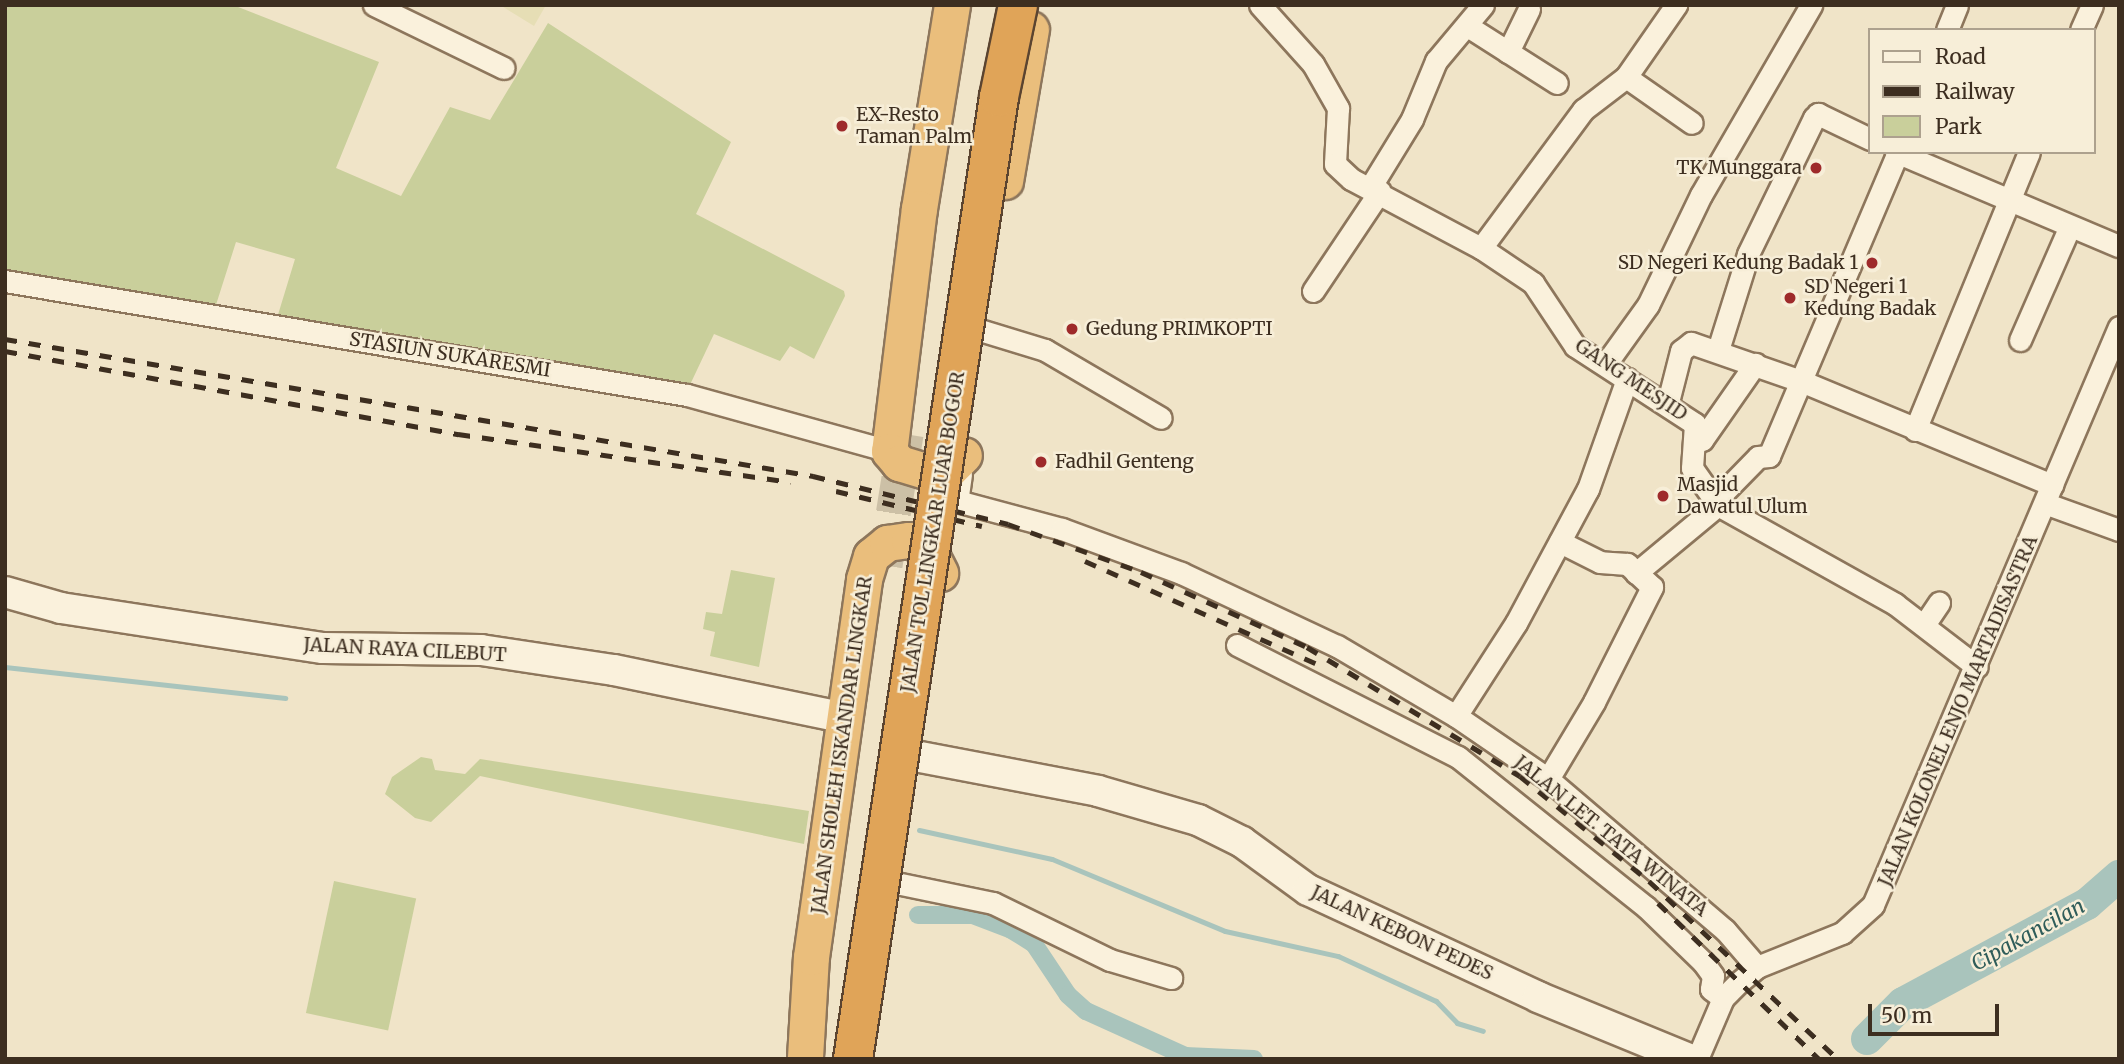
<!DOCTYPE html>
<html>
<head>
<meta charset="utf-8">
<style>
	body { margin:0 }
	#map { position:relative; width:2124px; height:1064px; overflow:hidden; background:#f0e4c8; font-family:Merriweather,serif }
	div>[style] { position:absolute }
	.farmland>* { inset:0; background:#e6deb5 }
	.green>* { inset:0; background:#c9cf9b; transform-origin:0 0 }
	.stream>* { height:5px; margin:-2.5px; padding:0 2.5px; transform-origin:2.5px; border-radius:2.5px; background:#a9c4bc }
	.canal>* { height:18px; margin:-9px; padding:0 9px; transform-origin:9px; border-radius:9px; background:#a9c4bc }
	.river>* { height:32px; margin:-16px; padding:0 16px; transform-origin:16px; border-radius:16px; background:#a9c4bc }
	.trunk-tunnel>* { height:35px; margin-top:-17.5px; transform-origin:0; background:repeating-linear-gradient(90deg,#ccc0a6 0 35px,transparent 0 53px) }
	.roads { filter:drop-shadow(2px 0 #8d765c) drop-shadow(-2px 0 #8d765c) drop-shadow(0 2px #8d765c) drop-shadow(0 -2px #8d765c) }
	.minor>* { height:21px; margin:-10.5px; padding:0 10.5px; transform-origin:10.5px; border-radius:10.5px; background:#faf1dc }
	.secondary>* { height:30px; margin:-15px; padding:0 15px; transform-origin:15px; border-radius:15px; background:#faf1dc }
	.trunk>* { height:35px; margin:-17.5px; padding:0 17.5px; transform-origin:17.5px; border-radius:17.5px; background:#eabe7c }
	.rail>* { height:5px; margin-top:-2.5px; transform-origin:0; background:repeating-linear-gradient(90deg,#3d2e20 0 12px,transparent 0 24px) }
	.bridges { filter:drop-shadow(2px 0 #5b4430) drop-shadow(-2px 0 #5b4430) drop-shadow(0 2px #5b4430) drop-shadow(0 -2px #5b4430) }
	.motorway-bridge>* { height:38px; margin:-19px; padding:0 19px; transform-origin:19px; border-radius:19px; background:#e0a458 }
	.dots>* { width:19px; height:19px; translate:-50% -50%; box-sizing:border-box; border:4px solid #f7eed8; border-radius:50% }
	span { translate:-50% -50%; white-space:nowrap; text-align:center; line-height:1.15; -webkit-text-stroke:5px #f7eed8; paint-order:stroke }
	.poi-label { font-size:19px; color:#3d2e20 }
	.left { translate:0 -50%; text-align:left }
	.right { translate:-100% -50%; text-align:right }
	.street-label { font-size:19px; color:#3d2e20 }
	.water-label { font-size:21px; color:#2f5d5a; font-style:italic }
	.frame { position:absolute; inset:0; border:7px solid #3d2e20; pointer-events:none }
	.legend { position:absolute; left:1868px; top:28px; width:228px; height:126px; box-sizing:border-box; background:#f7eed8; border:2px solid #ada18e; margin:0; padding:9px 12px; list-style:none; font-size:21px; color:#3d2e20 }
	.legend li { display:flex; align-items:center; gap:14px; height:35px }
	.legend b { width:35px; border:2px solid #ada18e }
	.scale { position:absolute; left:1868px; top:1004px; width:131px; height:32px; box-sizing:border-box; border:4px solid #3d2e20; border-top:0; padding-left:9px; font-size:21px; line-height:24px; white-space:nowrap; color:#3d2e20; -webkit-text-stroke:5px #f7eed8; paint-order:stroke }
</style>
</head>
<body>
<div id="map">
	<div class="farmland">
		<i style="clip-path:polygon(500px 5px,546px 5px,534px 26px)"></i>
	</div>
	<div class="green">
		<i style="clip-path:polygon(5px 5px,233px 5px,379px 62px,336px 168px,401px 196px,450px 107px,490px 120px,548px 23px,731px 142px,696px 214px,844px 291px,845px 296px,814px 359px,790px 346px,780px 361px,714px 334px,688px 389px,277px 318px,295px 259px,236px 242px,215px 308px,5px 273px)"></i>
		<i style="clip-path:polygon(731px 570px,775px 578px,759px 667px,710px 656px,715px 632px,703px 629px,706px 612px,722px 614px)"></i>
		<i style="clip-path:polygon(421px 757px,432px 759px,435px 770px,465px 774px,480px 759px,809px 811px,804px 844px,480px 776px,431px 822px,415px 818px,385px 794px,392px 777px)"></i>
		<i style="left:334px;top:881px;width:84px;height:135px;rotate:12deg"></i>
	</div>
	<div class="stream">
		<i style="left:5px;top:667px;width:282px;rotate:6.3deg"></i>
		<i style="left:919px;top:830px;width:136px;rotate:12.3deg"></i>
		<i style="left:1052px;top:859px;width:187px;rotate:22.6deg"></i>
		<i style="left:1225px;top:931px;width:116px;rotate:12.5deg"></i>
		<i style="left:1338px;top:956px;width:108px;rotate:24.7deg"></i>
		<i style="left:1436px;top:1001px;width:30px;rotate:46deg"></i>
		<i style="left:1457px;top:1023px;width:27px;rotate:17deg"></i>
	</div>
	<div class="canal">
		<i style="left:918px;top:915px;width:55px"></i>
		<i style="left:973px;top:915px;width:40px;rotate:21deg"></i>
		<i style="left:1010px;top:929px;width:28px;rotate:32deg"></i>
		<i style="left:1034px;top:944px;width:61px;rotate:56.3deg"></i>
		<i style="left:1068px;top:995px;width:24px;rotate:42deg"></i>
		<i style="left:1086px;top:1011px;width:109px;rotate:24.4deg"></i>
		<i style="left:1185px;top:1056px;width:69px;rotate:2.5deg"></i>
	</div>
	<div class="river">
		<i style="left:1867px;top:1039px;width:51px;rotate:-45deg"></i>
		<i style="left:1903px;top:1003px;width:209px;rotate:-28.3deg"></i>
		<i style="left:2087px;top:904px;width:43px;rotate:-41.2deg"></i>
	</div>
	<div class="trunk-tunnel">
		<i style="left:885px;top:565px;width:133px;rotate:-80.9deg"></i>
	</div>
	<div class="roads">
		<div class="minor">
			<i style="left:374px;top:5px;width:144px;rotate:25.9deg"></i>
			<i style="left:1260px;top:5px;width:79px;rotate:48.1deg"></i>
			<i style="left:1313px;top:64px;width:51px;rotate:60.4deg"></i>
			<i style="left:1338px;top:108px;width:56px;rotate:93.1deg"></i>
			<i style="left:1335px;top:164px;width:22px;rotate:43deg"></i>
			<i style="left:1351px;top:179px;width:147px;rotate:28deg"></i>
			<i style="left:1481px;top:248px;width:63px;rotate:33.9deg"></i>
			<i style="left:1533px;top:283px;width:76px;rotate:56.3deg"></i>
			<i style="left:1575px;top:346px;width:143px;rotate:33deg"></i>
			<i style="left:1695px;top:424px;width:44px;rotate:93.9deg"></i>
			<i style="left:1692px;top:468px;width:45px;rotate:54.9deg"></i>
			<i style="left:1718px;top:505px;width:203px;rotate:29.2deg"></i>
			<i style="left:1895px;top:604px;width:103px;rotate:37.5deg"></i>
			<i style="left:1469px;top:27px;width:104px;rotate:32.5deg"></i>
			<i style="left:1947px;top:30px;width:27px;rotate:-68deg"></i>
			<i style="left:2081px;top:30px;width:27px;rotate:-66deg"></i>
			<i style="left:1508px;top:52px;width:48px;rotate:-64deg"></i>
			<i style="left:1626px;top:77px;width:80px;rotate:34.9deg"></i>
			<i style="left:1896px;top:152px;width:242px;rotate:22.9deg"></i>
			<i style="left:1371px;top:186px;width:79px;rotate:-58.5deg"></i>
			<i style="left:1412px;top:119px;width:63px;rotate:-67.5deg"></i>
			<i style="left:1436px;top:61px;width:73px;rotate:-50deg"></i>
			<i style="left:1481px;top:248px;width:172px;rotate:-53.5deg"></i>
			<i style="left:1583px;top:110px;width:54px;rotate:-37.5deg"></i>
			<i style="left:1626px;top:77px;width:88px;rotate:-55.2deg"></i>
			<i style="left:5px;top:281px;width:691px;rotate:9.49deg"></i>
			<i style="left:687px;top:395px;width:210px;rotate:15.5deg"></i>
			<i style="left:1313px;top:291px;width:120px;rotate:-56.2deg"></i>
			<i style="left:983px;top:331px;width:65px;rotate:17deg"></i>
			<i style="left:1045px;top:350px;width:134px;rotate:30.4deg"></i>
			<i style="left:2020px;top:340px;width:124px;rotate:-66.3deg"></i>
			<i style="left:1718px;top:350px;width:101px;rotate:-72.6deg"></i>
			<i style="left:1748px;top:254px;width:151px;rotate:-64.1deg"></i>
			<i style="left:1814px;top:118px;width:6px;rotate:-45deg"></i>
			<i style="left:1818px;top:114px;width:58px;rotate:25.7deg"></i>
			<i style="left:1607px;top:362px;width:70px;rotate:-54.3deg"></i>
			<i style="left:1648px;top:305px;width:122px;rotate:-64.3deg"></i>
			<i style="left:1701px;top:195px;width:220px;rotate:-59.9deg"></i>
			<i style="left:1668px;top:402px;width:53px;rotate:-75.7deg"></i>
			<i style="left:1681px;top:351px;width:13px;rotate:-39deg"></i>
			<i style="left:1691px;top:343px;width:116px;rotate:19.1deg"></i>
			<i style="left:1801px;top:381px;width:272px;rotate:22.5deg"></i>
			<i style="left:1915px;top:430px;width:300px;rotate:-67.7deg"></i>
			<i style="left:1695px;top:440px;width:7px"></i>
			<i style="left:1702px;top:440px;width:93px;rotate:-55.1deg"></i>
			<i style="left:961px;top:474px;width:27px;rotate:98deg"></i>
			<i style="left:957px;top:501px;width:109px;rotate:14.9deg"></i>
			<i style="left:1062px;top:529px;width:127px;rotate:20.3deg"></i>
			<i style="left:1181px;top:573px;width:172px;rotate:25.1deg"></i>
			<i style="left:1337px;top:646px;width:138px;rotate:30.5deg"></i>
			<i style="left:1456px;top:716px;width:112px;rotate:34.4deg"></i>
			<i style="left:1548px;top:779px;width:233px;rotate:40.5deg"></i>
			<i style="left:1725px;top:930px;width:49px;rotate:49.1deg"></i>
			<i style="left:1716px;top:500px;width:60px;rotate:-45.7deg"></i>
			<i style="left:1758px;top:457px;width:11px;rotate:-5deg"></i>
			<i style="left:1769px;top:456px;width:330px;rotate:-67deg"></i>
			<i style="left:2047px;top:504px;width:77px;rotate:19.9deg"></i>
			<i style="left:1636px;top:573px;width:107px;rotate:-39.7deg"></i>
			<i style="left:1924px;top:625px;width:27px;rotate:-56deg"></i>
			<i style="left:1237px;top:645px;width:248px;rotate:26.9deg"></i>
			<i style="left:1458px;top:757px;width:241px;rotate:38.6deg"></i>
			<i style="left:1646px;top:907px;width:79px;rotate:44deg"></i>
			<i style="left:1703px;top:962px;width:17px;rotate:54deg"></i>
			<i style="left:1713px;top:976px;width:13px;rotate:99deg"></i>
			<i style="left:1711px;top:989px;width:15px;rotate:37deg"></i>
			<i style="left:1456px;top:716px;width:111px;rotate:-57.2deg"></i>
			<i style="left:1516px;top:623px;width:152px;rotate:-61.8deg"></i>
			<i style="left:1588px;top:489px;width:117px;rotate:-70.5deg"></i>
			<i style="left:1548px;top:779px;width:90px;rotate:-59.1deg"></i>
			<i style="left:1594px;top:702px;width:129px;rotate:-63.2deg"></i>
			<i style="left:1652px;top:587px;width:34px;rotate:-137deg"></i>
			<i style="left:1627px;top:564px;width:27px;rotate:-176deg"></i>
			<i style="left:1600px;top:562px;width:45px;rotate:-153.4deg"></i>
			<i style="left:896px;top:883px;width:99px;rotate:11.7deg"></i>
			<i style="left:993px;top:903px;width:130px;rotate:26deg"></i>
			<i style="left:1110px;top:960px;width:64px;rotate:16.4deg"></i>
			<i style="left:1697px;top:1059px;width:66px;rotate:-66.9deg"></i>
			<i style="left:1723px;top:998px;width:21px;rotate:-45deg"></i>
			<i style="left:1738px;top:983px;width:25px;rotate:-40deg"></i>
			<i style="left:1757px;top:967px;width:92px;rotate:-21.8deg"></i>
			<i style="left:1842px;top:933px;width:42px;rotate:-42.1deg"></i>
			<i style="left:1873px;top:905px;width:628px;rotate:-66.95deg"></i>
		</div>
		<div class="secondary">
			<i style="left:5px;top:592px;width:58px;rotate:15.9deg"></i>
			<i style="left:61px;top:608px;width:265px;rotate:8.7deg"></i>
			<i style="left:323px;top:648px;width:158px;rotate:0.7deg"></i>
			<i style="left:481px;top:650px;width:134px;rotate:8.6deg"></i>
			<i style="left:614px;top:670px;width:236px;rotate:11.7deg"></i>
			<i style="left:915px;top:756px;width:186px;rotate:10.8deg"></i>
			<i style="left:1098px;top:791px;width:104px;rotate:16.2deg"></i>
			<i style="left:1198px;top:820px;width:49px;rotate:26.6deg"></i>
			<i style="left:1242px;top:842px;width:82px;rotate:36deg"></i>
			<i style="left:1308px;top:890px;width:254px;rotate:24.9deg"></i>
			<i style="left:1538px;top:997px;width:163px;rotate:22.3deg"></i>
		</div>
		<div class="trunk">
			<i style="left:952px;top:5px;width:206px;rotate:99.2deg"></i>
			<i style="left:919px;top:208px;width:245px;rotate:97deg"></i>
			<i style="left:889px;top:451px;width:16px;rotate:50deg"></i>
			<i style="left:899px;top:463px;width:31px;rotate:17deg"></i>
			<i style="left:929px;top:472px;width:20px;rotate:-6deg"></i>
			<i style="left:949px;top:470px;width:21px;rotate:-45deg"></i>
			<i style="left:1005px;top:181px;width:154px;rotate:-80.3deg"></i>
			<i style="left:805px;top:1057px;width:100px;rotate:-86.6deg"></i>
			<i style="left:811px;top:957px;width:382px;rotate:-82deg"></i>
			<i style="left:864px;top:579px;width:24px;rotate:-73deg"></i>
			<i style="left:871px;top:556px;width:21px;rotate:-39deg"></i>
			<i style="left:887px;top:543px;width:22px;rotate:-8deg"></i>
			<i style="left:909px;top:540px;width:21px;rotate:25deg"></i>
			<i style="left:928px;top:549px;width:27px;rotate:63deg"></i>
		</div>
	</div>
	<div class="rail">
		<i style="left:5px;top:339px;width:820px;rotate:9.62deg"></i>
		<i style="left:813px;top:476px;width:201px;rotate:13.8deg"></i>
		<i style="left:1008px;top:524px;width:141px;rotate:19.8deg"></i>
		<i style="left:1141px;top:572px;width:182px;rotate:24.3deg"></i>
		<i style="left:1307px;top:647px;width:249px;rotate:31.2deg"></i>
		<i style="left:1520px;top:776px;width:166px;rotate:39.1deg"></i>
		<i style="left:1649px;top:881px;width:260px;rotate:43.3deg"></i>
		<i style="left:5px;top:351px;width:461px;rotate:10.4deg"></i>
		<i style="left:458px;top:434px;width:336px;rotate:8.2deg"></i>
		<i style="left:836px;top:491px;width:150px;rotate:13.5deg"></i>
		<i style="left:1085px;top:561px;width:259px;rotate:23.9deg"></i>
		<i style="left:1658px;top:903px;width:224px;rotate:44.1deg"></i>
	</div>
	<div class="bridges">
		<div class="motorway-bridge">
			<i style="left:853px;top:1059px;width:973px;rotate:-81.37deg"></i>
			<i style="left:999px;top:97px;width:94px;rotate:-78.3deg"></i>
		</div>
	</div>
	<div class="dots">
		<i style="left:842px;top:126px;background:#9e2a2b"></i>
		<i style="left:1816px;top:168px;background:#9e2a2b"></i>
		<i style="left:1872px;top:263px;background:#9e2a2b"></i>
		<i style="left:1790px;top:298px;background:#9e2a2b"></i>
		<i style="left:1072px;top:329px;background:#9e2a2b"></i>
		<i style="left:1041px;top:462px;background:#9e2a2b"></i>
		<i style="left:1663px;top:496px;background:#9e2a2b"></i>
	</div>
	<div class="poi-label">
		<span class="left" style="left:856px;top:126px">EX-Resto<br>Taman Palm</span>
		<span class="right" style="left:1802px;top:168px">TK Munggara</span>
		<span class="right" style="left:1858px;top:263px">SD Negeri Kedung Badak 1</span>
		<span class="left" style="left:1804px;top:298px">SD Negeri 1<br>Kedung Badak</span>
		<span class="left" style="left:1086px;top:329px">Gedung PRIMKOPTI</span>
		<span class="left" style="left:1055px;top:462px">Fadhil Genteng</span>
		<span class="left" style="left:1677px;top:496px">Masjid<br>Dawatul Ulum</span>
	</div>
	<div class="street-label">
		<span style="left:450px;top:355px;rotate:9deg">STASIUN SUKARESMI</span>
		<span style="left:1631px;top:380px;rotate:34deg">GANG MESJID</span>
		<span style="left:933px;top:532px;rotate:-81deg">JALAN TOL LINGKAR LUAR BOGOR</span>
		<span style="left:405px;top:650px;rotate:3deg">JALAN RAYA CILEBUT</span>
		<span style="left:1958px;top:711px;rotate:-67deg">JALAN KOLONEL ENJO MARTADISASTRA</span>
		<span style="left:842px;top:745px;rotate:-82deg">JALAN SHOLEH ISKANDAR LINGKAR</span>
		<span style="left:1611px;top:836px;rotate:39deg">JALAN LET. TATA WINATA</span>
		<span style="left:1402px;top:933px;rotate:25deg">JALAN KEBON PEDES</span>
	</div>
	<div class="water-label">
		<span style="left:2028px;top:935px;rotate:-29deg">Cipakancilan</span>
	</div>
	<div class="frame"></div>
	<ul class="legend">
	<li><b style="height:9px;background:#faf1dc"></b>Road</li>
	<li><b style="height:9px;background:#3d2e20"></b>Railway</li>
	<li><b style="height:19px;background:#c9cf9b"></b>Park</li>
	</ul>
	<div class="scale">50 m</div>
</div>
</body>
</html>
